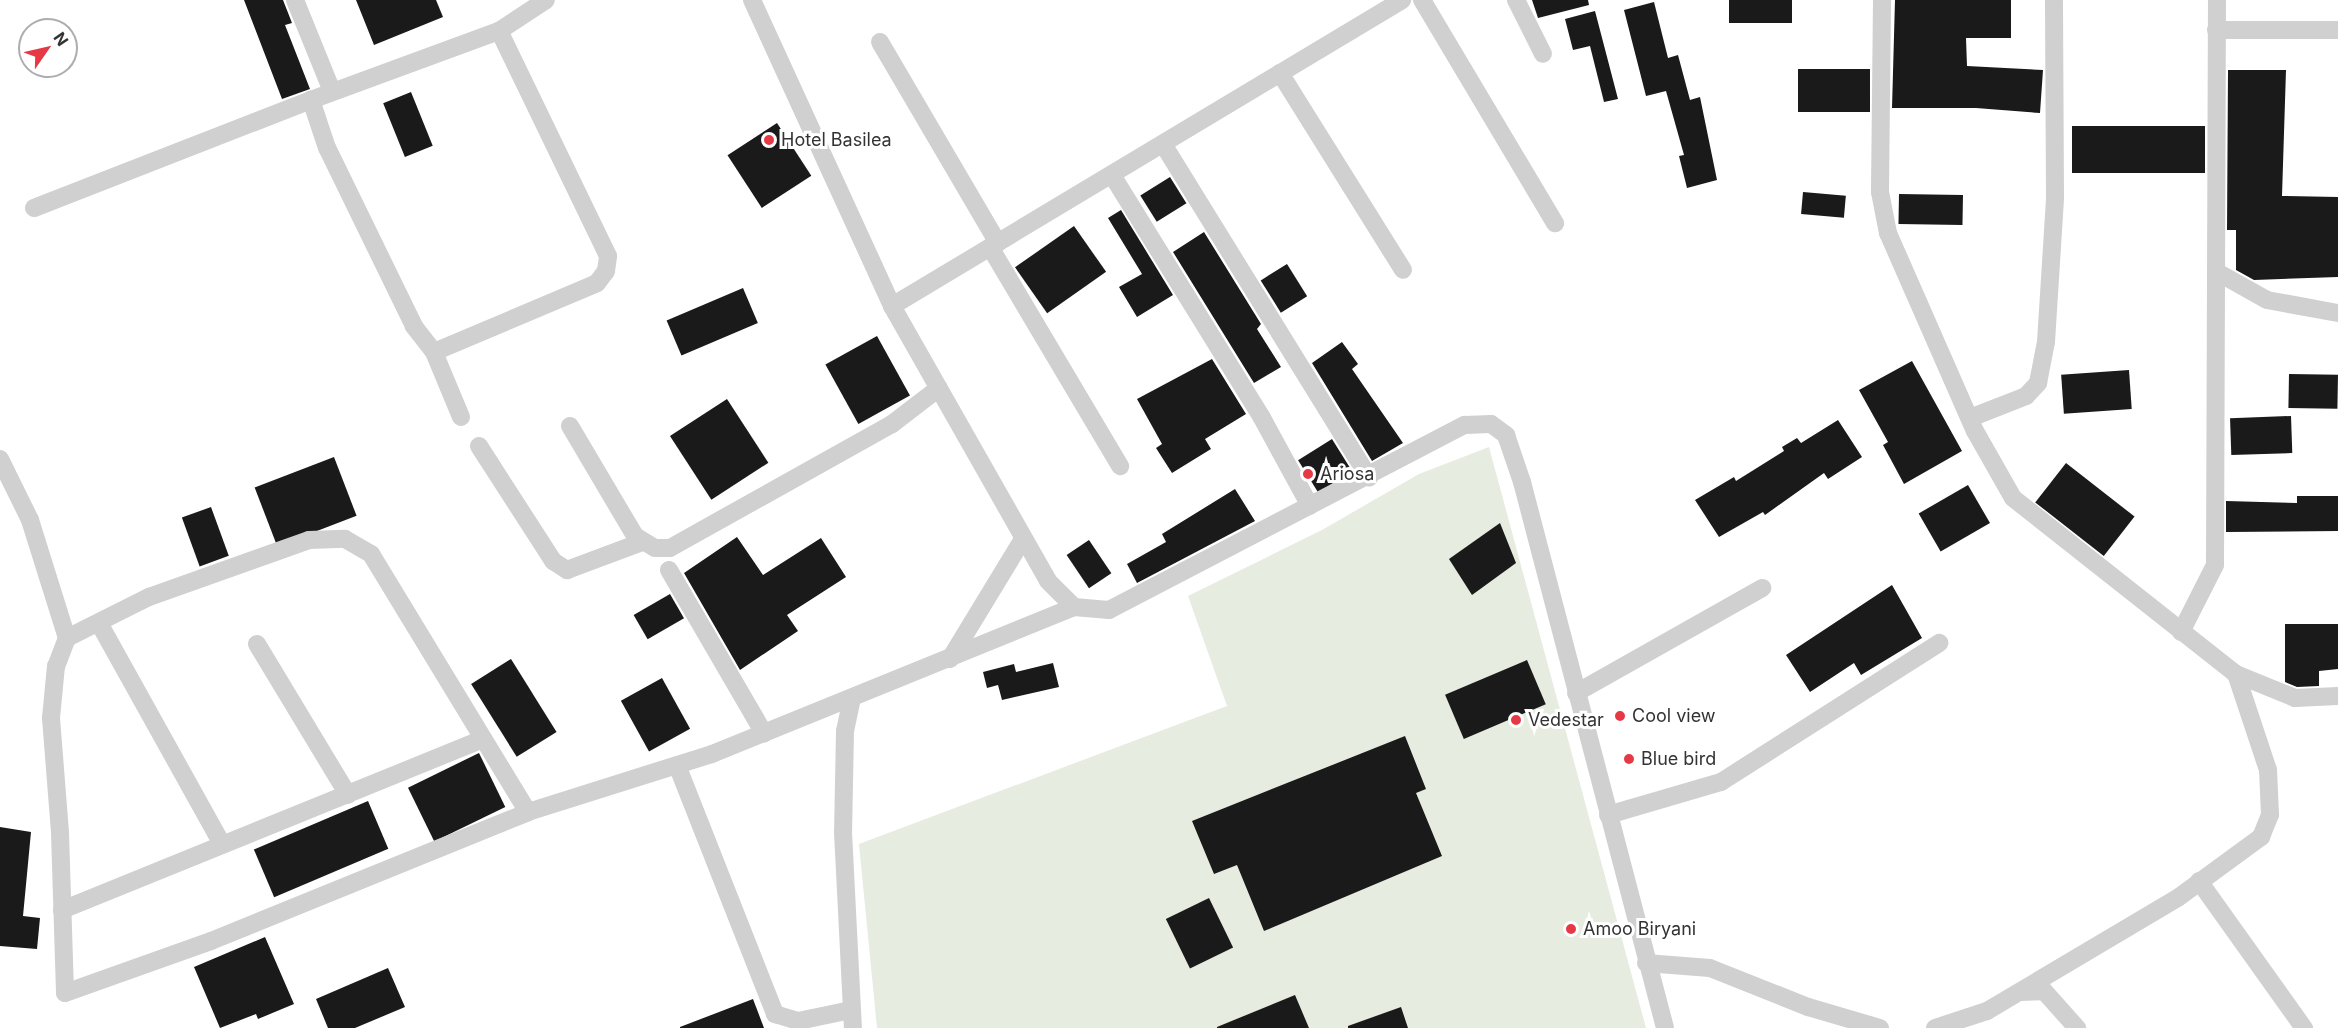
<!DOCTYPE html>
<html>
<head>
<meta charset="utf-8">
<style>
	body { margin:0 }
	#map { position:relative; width:2338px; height:1028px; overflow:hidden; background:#fff; font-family:Inter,sans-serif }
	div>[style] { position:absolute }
	.green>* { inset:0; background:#e6ecdf }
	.building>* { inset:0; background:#1a1a1a; transform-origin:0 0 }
	.minor>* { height:18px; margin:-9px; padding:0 9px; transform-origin:9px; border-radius:9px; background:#d0d0d0 }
	.dots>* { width:16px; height:16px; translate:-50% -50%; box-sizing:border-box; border:3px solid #fff; border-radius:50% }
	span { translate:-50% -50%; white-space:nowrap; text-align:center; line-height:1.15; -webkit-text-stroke:6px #fff; paint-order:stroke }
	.poi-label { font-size:18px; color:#333 }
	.left { translate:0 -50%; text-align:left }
	.north { position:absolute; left:18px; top:18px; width:60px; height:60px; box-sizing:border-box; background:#fff; border:2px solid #adadad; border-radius:50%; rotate:56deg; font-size:16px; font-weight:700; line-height:24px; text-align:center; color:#333 }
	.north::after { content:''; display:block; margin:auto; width:21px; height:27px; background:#e63946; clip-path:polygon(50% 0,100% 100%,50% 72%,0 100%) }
</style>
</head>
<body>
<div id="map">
	<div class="green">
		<i style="clip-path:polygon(1489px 447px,1646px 1028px,877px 1028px,859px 844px,1227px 706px,1188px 596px,1322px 530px,1419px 474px)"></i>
	</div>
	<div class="building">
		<i style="clip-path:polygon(244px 0,283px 0,292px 23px,285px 25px,310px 89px,282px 99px)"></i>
		<i style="clip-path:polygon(356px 0,436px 0,443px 17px,374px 45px)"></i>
		<i style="clip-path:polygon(1532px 0,1588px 0,1589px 5px,1538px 18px)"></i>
		<i style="left:1729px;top:0;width:63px;height:23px"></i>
		<i style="clip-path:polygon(1895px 0,2011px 0,2011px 38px,1966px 38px,1967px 66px,2043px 70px,2040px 113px,1976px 108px,1892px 108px)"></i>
		<i style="clip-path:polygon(1654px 2px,1668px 58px,1678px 55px,1690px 100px,1700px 97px,1717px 180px,1687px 188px,1679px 156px,1684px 155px,1666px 91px,1646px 96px,1624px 10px)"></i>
		<i style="clip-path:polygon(1595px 11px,1618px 99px,1604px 102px,1590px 46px,1573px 50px,1565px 19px)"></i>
		<i style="left:1870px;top:69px;width:43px;height:72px;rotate:90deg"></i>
		<i style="clip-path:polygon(2228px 70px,2286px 70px,2282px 196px,2338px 197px,2338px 277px,2254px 280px,2236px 270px,2236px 230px,2227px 230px)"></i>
		<i style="left:411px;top:92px;width:58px;height:30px;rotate:68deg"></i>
		<i style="left:777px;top:123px;width:63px;height:59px;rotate:57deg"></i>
		<i style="left:2072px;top:126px;width:133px;height:47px"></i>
		<i style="left:1170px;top:177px;width:31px;height:35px;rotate:58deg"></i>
		<i style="left:1803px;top:192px;width:43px;height:22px;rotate:5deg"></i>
		<i style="left:1899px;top:194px;width:64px;height:30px;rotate:1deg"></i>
		<i style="clip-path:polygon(1121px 210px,1173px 295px,1137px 317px,1119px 287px,1142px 274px,1108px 218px)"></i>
		<i style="left:1074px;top:226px;width:56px;height:72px;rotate:55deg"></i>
		<i style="clip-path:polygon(1204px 232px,1261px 324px,1257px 329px,1281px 367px,1254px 383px,1173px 252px)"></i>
		<i style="left:1287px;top:264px;width:38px;height:31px;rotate:58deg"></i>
		<i style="left:743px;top:288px;width:38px;height:83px;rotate:67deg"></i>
		<i style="left:877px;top:336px;width:68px;height:59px;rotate:61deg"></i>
		<i style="clip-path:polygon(1342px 342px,1358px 364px,1352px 369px,1403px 443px,1372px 461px,1312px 363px)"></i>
		<i style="clip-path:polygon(1212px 359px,1246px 414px,1205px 439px,1211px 449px,1172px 473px,1156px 448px,1162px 444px,1137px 399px)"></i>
		<i style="clip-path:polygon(1912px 361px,1962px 451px,1904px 484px,1883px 445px,1888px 442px,1859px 390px)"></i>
		<i style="left:2129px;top:370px;width:39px;height:68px;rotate:86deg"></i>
		<i style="left:2289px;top:374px;width:49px;height:34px;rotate:1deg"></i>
		<i style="left:727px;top:399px;width:76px;height:68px;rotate:57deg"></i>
		<i style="left:2291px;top:416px;width:37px;height:61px;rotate:88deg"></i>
		<i style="clip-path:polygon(1838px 420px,1862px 457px,1828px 479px,1824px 473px,1765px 515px,1763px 512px,1719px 537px,1695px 500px,1734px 477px,1736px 481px,1784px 451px,1782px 447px,1797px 438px,1801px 443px)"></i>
		<i style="left:1332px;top:439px;width:38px;height:40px;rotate:58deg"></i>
		<i style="left:334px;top:457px;width:63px;height:85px;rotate:69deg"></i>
		<i style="left:2066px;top:463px;width:87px;height:50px;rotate:38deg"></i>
		<i style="left:1968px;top:485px;width:44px;height:57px;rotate:60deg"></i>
		<i style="clip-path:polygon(1235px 489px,1255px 521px,1137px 583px,1127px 564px,1166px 542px,1162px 534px)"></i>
		<i style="clip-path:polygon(2297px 496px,2338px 496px,2338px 531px,2226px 532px,2226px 501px,2297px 503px)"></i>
		<i style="left:211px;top:507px;width:52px;height:31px;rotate:70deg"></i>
		<i style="clip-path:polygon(1500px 523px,1516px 563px,1472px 595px,1449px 559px)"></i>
		<i style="clip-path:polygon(737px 537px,763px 575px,821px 538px,846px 577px,787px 615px,798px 631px,740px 670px,684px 573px)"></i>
		<i style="left:1089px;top:540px;width:40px;height:27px;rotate:56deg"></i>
		<i style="clip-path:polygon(1892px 585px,1922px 638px,1861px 675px,1854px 663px,1810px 692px,1786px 655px)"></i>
		<i style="left:670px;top:594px;width:28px;height:42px;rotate:60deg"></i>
		<i style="clip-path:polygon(2285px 624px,2338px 624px,2338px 669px,2319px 671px,2319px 686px,2297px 687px,2285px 682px)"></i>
		<i style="left:511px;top:659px;width:86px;height:47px;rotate:58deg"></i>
		<i style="left:1527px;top:660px;width:48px;height:89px;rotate:67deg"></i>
		<i style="clip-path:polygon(1053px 663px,1059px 687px,1002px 700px,998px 685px,987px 688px,983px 672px,1014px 664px,1016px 672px)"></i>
		<i style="left:662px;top:678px;width:58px;height:47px;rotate:61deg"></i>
		<i style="clip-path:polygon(1405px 736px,1426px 789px,1416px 793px,1442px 856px,1264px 931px,1237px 865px,1214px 874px,1192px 821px)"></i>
		<i style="left:479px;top:753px;width:60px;height:79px;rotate:64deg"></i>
		<i style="left:368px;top:801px;width:52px;height:124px;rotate:67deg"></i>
		<i style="clip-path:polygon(0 827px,31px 832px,23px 916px,40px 918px,37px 949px,0 946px)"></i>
		<i style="left:1209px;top:898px;width:55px;height:48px;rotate:64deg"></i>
		<i style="clip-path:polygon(265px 937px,294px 1004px,258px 1019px,256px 1014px,220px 1028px,194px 967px)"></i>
		<i style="clip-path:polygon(388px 968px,405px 1007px,355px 1028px,328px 1028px,316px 999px)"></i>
		<i style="clip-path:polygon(1295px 995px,1309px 1028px,1217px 1028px,1217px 1027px)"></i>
		<i style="clip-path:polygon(753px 999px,764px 1028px,680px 1028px,680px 1027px)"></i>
		<i style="clip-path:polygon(1401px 1007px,1408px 1028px,1348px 1028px,1348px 1026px)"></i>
	</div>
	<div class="minor">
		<i style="left:295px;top:0;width:98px;rotate:67.9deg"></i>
		<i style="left:752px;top:0;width:337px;rotate:65.4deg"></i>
		<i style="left:892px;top:306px;width:316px;rotate:60.4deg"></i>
		<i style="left:1048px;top:581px;width:37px;rotate:45deg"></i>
		<i style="left:1074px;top:607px;width:35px;rotate:5deg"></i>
		<i style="left:1109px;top:610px;width:401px;rotate:-27.5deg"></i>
		<i style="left:1465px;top:425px;width:26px;rotate:-2deg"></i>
		<i style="left:1491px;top:424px;width:19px;rotate:36deg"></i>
		<i style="left:1506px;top:435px;width:50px;rotate:71.2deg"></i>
		<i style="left:1522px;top:482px;width:564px;rotate:75.32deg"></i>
		<i style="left:1422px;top:0;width:260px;rotate:59.2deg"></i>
		<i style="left:1516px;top:0;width:60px;rotate:63.4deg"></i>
		<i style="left:1882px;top:0;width:192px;rotate:90.6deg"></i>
		<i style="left:1880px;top:192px;width:42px;rotate:79deg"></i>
		<i style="left:1888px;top:233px;width:216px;rotate:66.3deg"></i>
		<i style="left:1975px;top:431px;width:77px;rotate:60.4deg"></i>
		<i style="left:2013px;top:498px;width:284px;rotate:38.3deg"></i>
		<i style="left:2236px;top:674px;width:64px;rotate:22.1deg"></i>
		<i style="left:2295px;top:698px;width:43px;rotate:-2.7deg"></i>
		<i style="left:2216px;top:30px;width:122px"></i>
		<i style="left:880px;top:42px;width:233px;rotate:59.6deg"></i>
		<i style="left:1280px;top:73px;width:232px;rotate:58deg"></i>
		<i style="left:1163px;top:144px;width:392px;rotate:58.3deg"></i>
		<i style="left:1112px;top:175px;width:286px;rotate:58.3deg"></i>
		<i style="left:1262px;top:418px;width:100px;rotate:61.4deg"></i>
		<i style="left:34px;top:208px;width:297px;rotate:-21.3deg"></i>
		<i style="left:990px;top:247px;width:255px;rotate:59.3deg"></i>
		<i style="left:2217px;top:272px;width:57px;rotate:29.2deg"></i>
		<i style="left:2267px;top:300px;width:72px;rotate:10.4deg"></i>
		<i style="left:892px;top:306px;width:595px;rotate:-30.96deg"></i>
		<i style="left:434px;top:352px;width:177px;rotate:-22.9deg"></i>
		<i style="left:597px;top:283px;width:15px;rotate:-53deg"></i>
		<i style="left:606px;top:271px;width:15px;rotate:-82deg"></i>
		<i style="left:608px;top:256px;width:250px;rotate:-115.8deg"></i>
		<i style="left:461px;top:417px;width:70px;rotate:-112.6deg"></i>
		<i style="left:434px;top:352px;width:33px;rotate:-128deg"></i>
		<i style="left:414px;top:326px;width:198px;rotate:-116deg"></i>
		<i style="left:327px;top:148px;width:51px;rotate:-108.4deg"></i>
		<i style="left:311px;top:100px;width:200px;rotate:-20.2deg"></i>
		<i style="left:499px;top:31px;width:56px;rotate:-33.4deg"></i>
		<i style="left:1970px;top:418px;width:60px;rotate:-21.4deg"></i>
		<i style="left:2026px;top:396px;width:18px;rotate:-47deg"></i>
		<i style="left:2038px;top:383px;width:42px;rotate:-79deg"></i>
		<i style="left:2046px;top:342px;width:145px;rotate:-86.4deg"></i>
		<i style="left:2055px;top:197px;width:197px;rotate:-90.3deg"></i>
		<i style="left:570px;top:426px;width:128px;rotate:59.4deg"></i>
		<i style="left:635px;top:536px;width:23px;rotate:31deg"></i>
		<i style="left:655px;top:548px;width:15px"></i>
		<i style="left:670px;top:548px;width:254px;rotate:-29.2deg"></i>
		<i style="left:892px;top:424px;width:59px;rotate:-37.5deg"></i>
		<i style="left:479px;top:446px;width:137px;rotate:57.2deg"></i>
		<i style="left:553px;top:561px;width:17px;rotate:33deg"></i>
		<i style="left:567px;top:570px;width:80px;rotate:-20.5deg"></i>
		<i style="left:0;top:459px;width:68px;rotate:63.8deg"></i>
		<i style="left:30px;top:520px;width:124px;rotate:72.6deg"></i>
		<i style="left:67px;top:638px;width:30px;rotate:111deg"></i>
		<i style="left:56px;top:666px;width:52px;rotate:95.5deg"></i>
		<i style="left:51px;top:718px;width:115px;rotate:85.5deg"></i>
		<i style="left:60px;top:833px;width:160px;rotate:88.2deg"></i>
		<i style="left:65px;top:993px;width:155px;rotate:-19.6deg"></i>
		<i style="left:211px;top:941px;width:342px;rotate:-22.1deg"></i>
		<i style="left:528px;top:812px;width:193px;rotate:-17.5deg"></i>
		<i style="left:712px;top:754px;width:391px;rotate:-22.1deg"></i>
		<i style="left:669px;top:570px;width:189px;rotate:59.8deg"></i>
		<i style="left:99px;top:623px;width:251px;rotate:60.9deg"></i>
		<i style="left:2181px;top:632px;width:75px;rotate:-63.1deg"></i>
		<i style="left:2215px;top:565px;width:565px;rotate:-89.8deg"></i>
		<i style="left:67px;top:638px;width:92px;rotate:-26.6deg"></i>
		<i style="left:149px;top:597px;width:170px;rotate:-19.6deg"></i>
		<i style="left:309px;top:540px;width:36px;rotate:-2deg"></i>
		<i style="left:345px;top:539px;width:30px;rotate:30deg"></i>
		<i style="left:371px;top:554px;width:302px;rotate:58.7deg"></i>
		<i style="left:257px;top:644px;width:176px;rotate:58.9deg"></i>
		<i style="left:950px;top:659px;width:140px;rotate:-58.7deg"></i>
		<i style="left:1576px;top:693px;width:214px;rotate:-29.4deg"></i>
		<i style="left:852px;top:698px;width:34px;rotate:102deg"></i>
		<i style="left:845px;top:731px;width:101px;rotate:91.1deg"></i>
		<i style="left:843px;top:832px;width:196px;rotate:87.1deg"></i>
		<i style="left:677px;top:765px;width:268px;rotate:68.5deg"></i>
		<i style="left:775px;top:1014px;width:24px;rotate:17deg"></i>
		<i style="left:798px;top:1021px;width:54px;rotate:-11.7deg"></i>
		<i style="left:1608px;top:815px;width:118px;rotate:-16.3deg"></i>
		<i style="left:1721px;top:782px;width:259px;rotate:-32.5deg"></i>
		<i style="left:2199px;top:881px;width:181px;rotate:54.5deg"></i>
		<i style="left:62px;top:910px;width:454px;rotate:-22.1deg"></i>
		<i style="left:1646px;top:963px;width:64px;rotate:4.5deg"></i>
		<i style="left:1710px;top:968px;width:105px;rotate:21.7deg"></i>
		<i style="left:1808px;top:1007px;width:75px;rotate:16.3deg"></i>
		<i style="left:2020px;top:992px;width:24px;rotate:-2deg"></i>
		<i style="left:2044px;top:991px;width:50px;rotate:48.3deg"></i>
		<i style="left:1935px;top:1028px;width:55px;rotate:-18.1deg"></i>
		<i style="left:1987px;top:1011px;width:223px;rotate:-30.7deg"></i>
		<i style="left:2179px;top:897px;width:102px;rotate:-36.2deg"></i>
		<i style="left:2261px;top:837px;width:24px;rotate:-68deg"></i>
		<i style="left:2270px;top:815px;width:45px;rotate:-92.5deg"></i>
		<i style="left:2268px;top:770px;width:101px;rotate:-108.4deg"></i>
	</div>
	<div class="dots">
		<i style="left:769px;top:140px;background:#e63946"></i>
		<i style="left:1308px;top:474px;background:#e63946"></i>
		<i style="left:1620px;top:716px;background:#e63946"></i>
		<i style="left:1516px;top:720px;background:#e63946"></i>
		<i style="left:1629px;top:759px;background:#e63946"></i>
		<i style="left:1571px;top:929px;background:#e63946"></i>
	</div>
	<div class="poi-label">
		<span class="left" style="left:781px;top:140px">Hotel Basilea</span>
		<span class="left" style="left:1320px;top:474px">Ariosa</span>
		<span class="left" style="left:1632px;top:716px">Cool view</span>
		<span class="left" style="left:1528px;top:720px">Vedestar</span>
		<span class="left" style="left:1641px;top:759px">Blue bird</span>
		<span class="left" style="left:1583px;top:929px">Amoo Biryani</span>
	</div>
	<div class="north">N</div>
</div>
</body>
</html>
